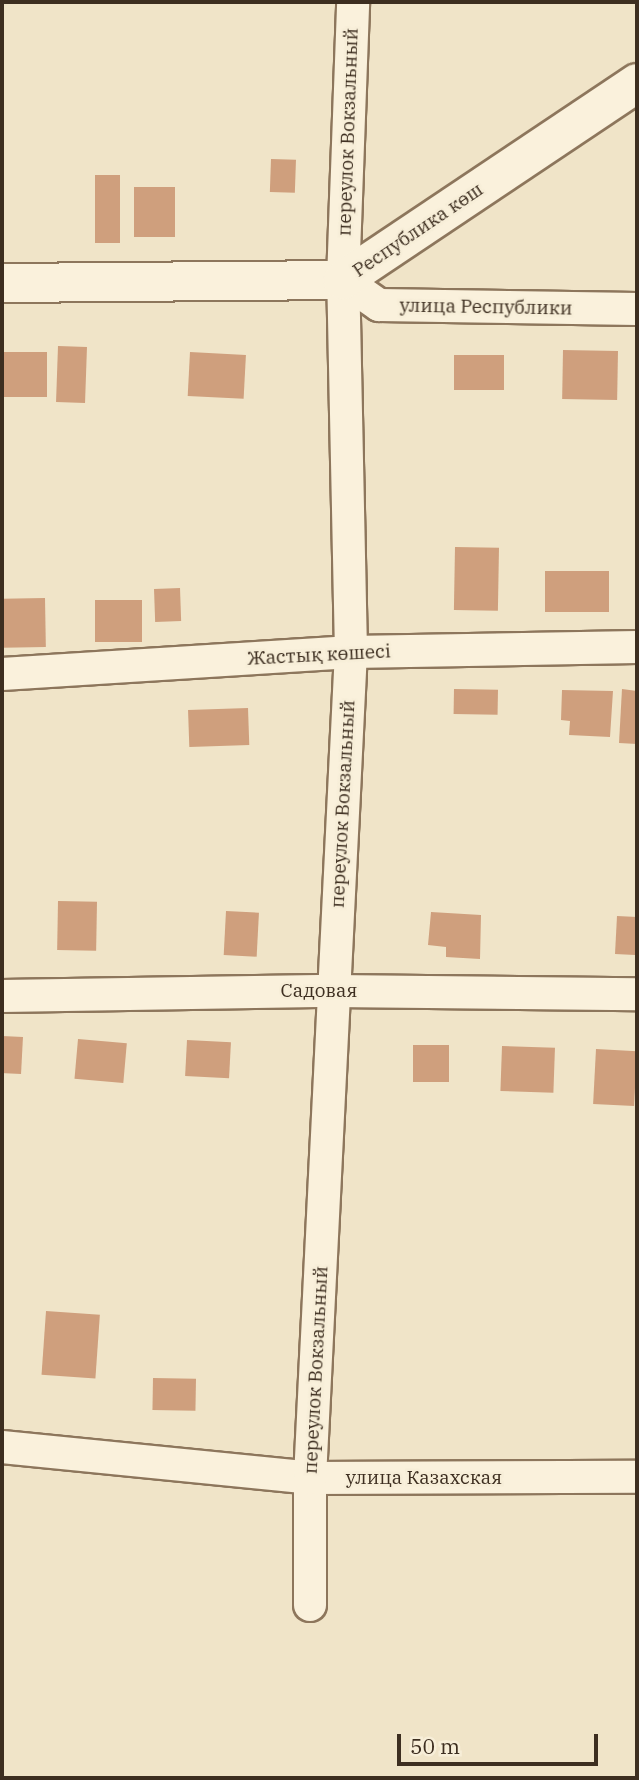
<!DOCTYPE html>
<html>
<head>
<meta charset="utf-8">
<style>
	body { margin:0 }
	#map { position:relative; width:639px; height:1780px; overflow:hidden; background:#f0e4c8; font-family:"IBM Plex Serif",serif }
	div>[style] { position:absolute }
	.building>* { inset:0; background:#cf9f7d; transform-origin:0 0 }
	.roads { filter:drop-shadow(2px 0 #8d765c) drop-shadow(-2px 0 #8d765c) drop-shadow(0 2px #8d765c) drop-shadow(0 -2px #8d765c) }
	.street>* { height:32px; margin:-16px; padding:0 16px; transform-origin:16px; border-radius:16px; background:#faf1dc }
	.secondary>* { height:38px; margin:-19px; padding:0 19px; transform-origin:19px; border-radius:19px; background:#faf1dc }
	span { translate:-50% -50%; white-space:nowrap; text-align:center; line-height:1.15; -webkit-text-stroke:5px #f7eed8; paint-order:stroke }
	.street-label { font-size:19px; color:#3d2e20 }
	.frame { position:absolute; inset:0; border:4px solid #3d2e20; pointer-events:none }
	.scale { position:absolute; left:397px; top:1734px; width:201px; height:32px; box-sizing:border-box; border:4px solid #3d2e20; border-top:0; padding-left:9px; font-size:21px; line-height:24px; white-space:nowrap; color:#3d2e20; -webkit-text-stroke:5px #f7eed8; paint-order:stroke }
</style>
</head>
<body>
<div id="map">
	<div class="building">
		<i style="left:271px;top:159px;width:25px;height:33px;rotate:2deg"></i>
		<i style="left:95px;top:175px;width:25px;height:68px"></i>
		<i style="left:134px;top:187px;width:41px;height:50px"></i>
		<i style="left:58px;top:346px;width:29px;height:56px;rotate:2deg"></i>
		<i style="left:563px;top:350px;width:55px;height:49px;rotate:1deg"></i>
		<i style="left:2px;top:352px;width:45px;height:45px"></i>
		<i style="left:190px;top:352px;width:56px;height:44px;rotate:3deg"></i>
		<i style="left:504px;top:355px;width:35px;height:50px;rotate:90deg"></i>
		<i style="left:455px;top:547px;width:44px;height:63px;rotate:1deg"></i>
		<i style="left:545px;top:571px;width:64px;height:41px"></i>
		<i style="left:180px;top:588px;width:33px;height:26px;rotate:88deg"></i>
		<i style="left:45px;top:598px;width:49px;height:43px;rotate:89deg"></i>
		<i style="left:95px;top:600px;width:47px;height:42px"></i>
		<i style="left:454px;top:689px;width:44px;height:25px;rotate:1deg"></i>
		<i style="clip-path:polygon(622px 689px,637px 691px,637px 744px,619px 743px)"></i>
		<i style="clip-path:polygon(562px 690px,613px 691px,610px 737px,569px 735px,570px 721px,561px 720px)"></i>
		<i style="left:248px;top:708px;width:37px;height:60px;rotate:88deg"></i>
		<i style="left:58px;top:901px;width:39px;height:49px;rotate:1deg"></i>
		<i style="left:226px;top:911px;width:33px;height:44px;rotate:3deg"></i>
		<i style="clip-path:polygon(431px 912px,481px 915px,480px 959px,446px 957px,446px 947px,428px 945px)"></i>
		<i style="left:617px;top:916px;width:20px;height:38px;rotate:3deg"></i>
		<i style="left:2px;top:1036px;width:21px;height:37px;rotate:3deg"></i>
		<i style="left:78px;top:1039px;width:49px;height:40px;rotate:5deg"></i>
		<i style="left:187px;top:1040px;width:44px;height:36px;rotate:3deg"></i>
		<i style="left:413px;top:1045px;width:36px;height:37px"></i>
		<i style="left:502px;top:1046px;width:53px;height:45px;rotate:2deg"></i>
		<i style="left:596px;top:1049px;width:41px;height:55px;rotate:3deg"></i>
		<i style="left:46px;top:1311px;width:54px;height:64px;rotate:4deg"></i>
		<i style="left:153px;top:1378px;width:43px;height:32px;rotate:1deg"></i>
	</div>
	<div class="roads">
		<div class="street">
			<i style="left:343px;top:280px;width:44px;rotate:34.8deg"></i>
			<i style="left:379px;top:305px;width:258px;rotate:0.9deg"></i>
			<i style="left:2px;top:674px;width:350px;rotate:-3.6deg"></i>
			<i style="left:351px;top:652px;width:286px;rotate:-1deg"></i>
			<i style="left:2px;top:996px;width:332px;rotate:-0.9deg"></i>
			<i style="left:334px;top:991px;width:303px;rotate:0.6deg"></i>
			<i style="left:2px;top:1447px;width:310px;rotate:5.7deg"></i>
			<i style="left:310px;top:1478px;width:327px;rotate:-0.2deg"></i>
			<i style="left:310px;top:1605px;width:127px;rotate:-90deg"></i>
			<i style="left:310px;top:1478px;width:827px;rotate:-87.16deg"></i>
			<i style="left:351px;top:652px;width:372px;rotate:-91.2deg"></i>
			<i style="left:343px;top:280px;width:278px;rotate:-87.9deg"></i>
		</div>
		<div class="secondary">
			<i style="left:2px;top:283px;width:341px;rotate:-0.5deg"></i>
			<i style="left:343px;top:280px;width:354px;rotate:-33.8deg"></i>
		</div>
	</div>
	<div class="street-label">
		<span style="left:348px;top:132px;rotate:-88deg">переулок Вокзальный</span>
		<span style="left:418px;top:230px;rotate:-34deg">Республика көш</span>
		<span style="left:486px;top:307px;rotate:1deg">улица Республики</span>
		<span style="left:319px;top:655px;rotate:-3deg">Жастық көшесі</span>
		<span style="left:343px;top:804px;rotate:-87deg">переулок Вокзальный</span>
		<span style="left:319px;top:991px">Садовая</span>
		<span style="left:316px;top:1370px;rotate:-87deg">переулок Вокзальный</span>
		<span style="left:424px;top:1478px">улица Казахская</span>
	</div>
	<div class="frame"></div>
	<div class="scale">50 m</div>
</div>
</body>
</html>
